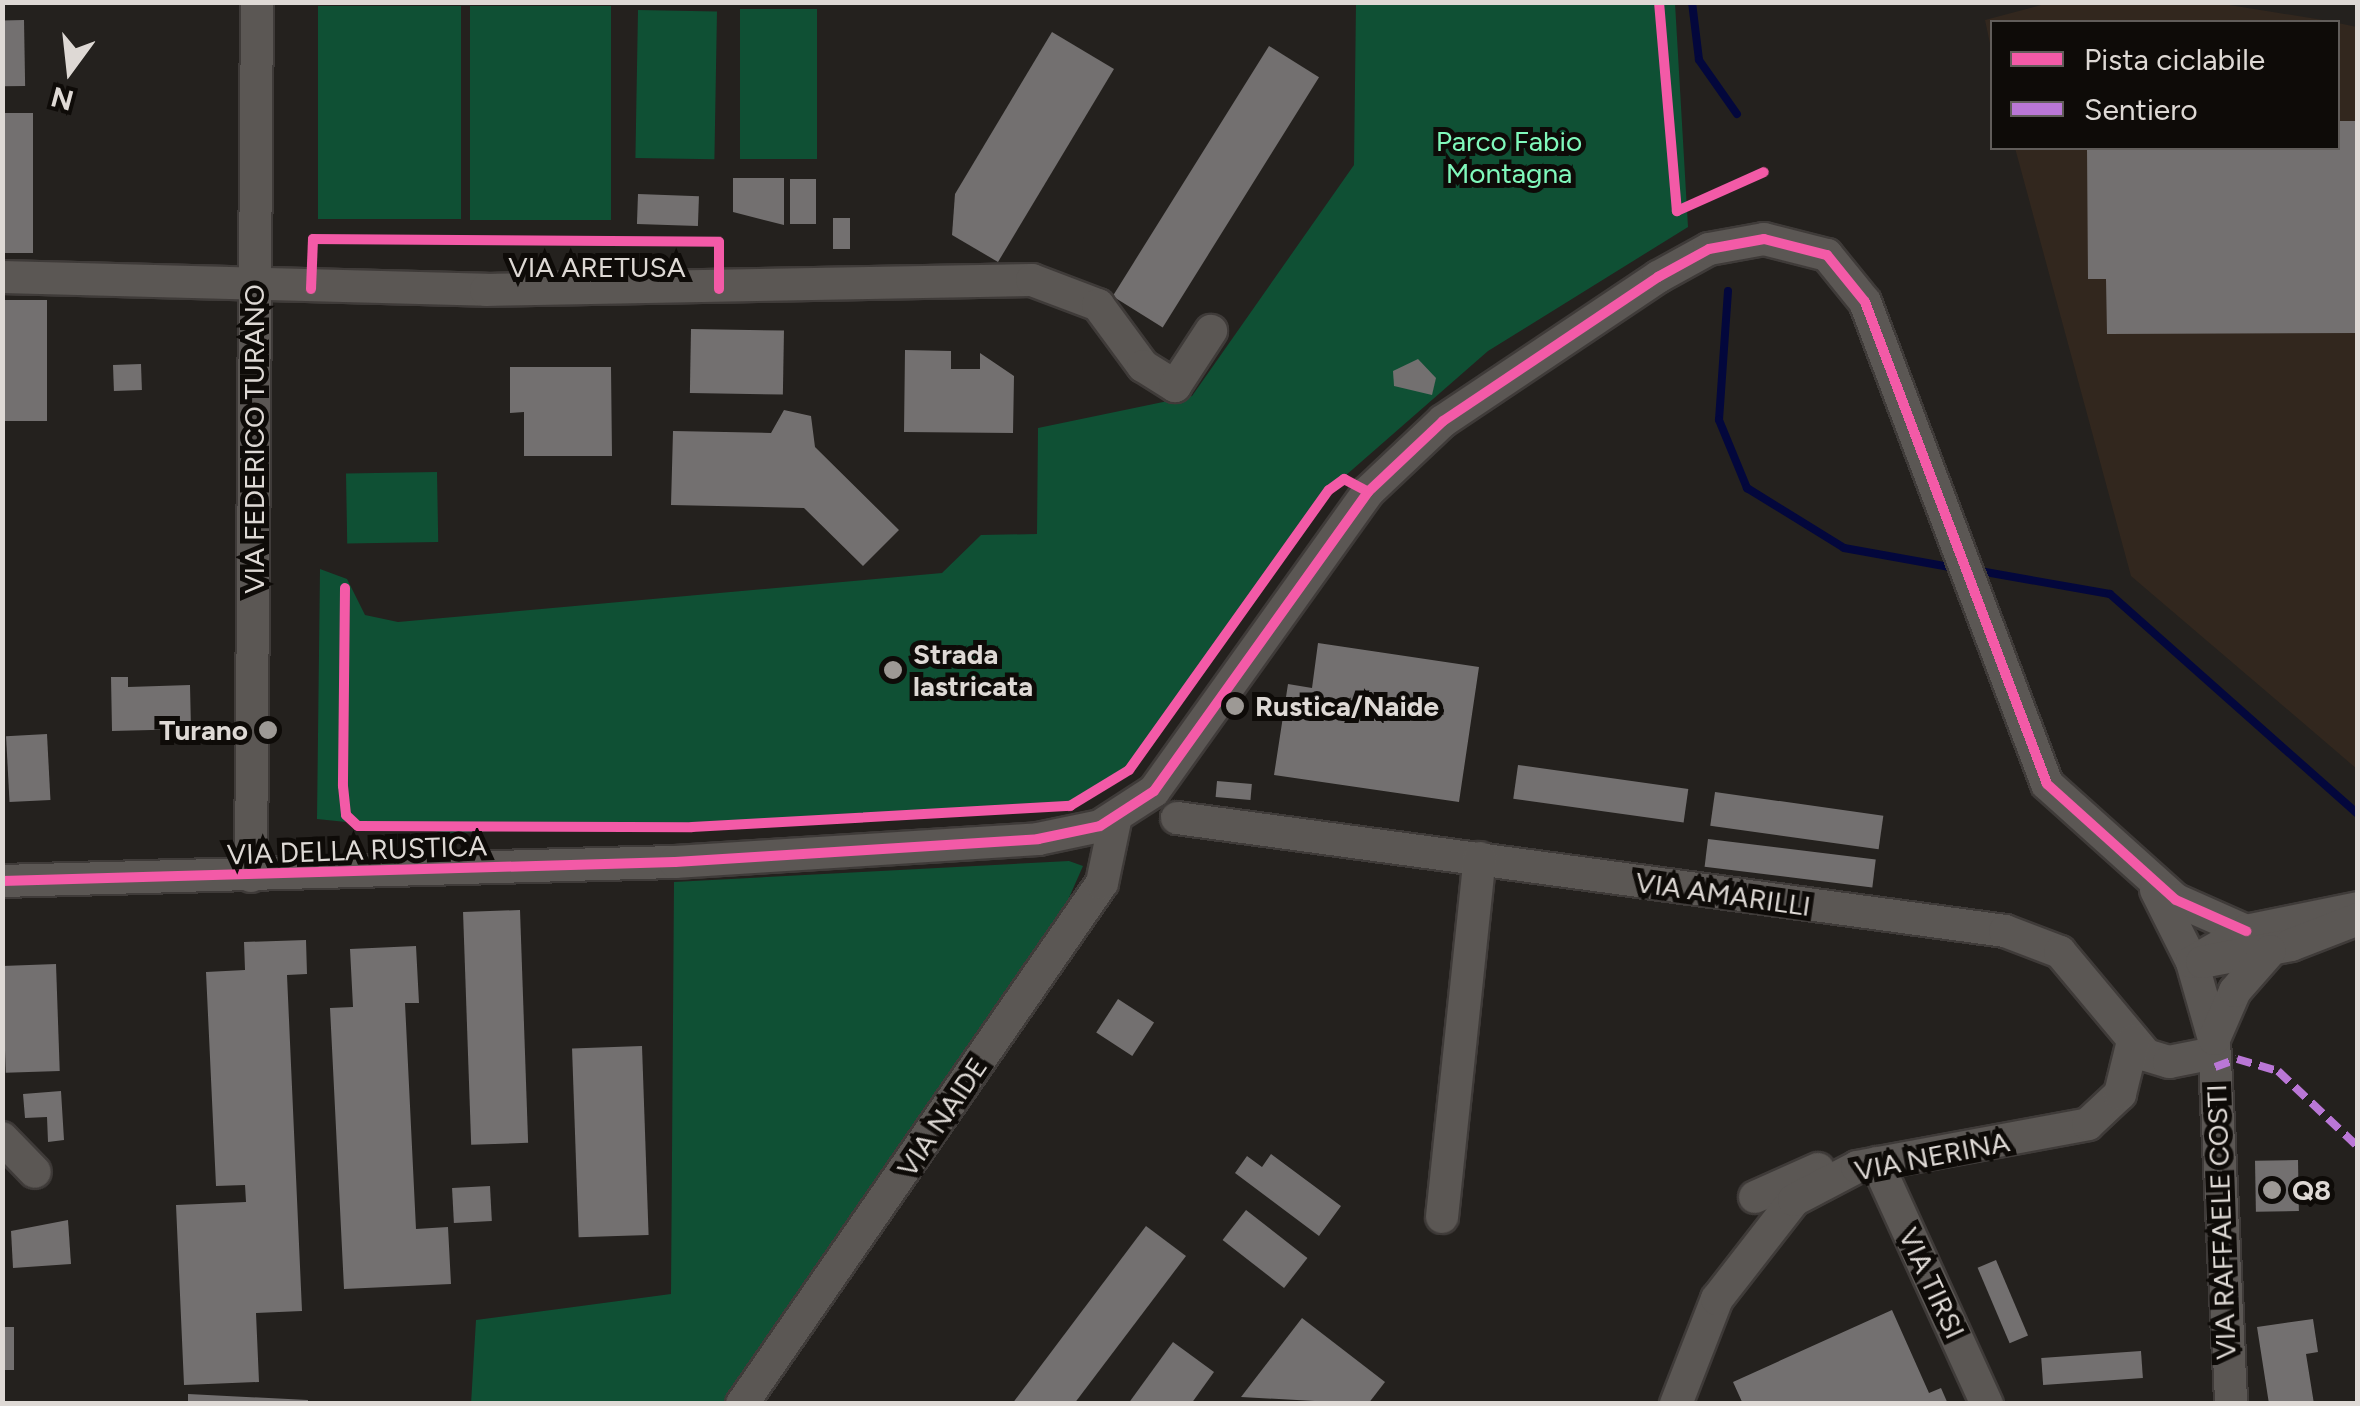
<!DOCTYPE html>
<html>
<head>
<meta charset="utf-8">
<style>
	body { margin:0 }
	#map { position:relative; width:2360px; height:1406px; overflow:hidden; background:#24211e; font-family:Figtree,sans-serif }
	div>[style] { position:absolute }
	.built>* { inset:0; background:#32271e }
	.green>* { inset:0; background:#0f5034; transform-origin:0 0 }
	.stream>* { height:8px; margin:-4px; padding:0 4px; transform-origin:4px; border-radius:4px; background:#03073c }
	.building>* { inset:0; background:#737070; transform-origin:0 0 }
	.roads { filter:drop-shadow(2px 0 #3f3b39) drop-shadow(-2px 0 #3f3b39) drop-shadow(0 2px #3f3b39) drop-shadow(0 -2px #3f3b39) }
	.minor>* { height:32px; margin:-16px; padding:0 16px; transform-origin:16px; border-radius:16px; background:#5b5754 }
	.quiet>* { height:8px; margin-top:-4px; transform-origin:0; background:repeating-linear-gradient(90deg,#ba77d6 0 15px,transparent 0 23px) }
	.cycleway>* { height:10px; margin:-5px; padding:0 5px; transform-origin:5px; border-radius:5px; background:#f35aa7 }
	.dots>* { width:28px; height:28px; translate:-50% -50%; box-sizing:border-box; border:5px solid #0e0b08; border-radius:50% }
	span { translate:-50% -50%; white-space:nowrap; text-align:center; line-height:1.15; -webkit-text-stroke:10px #0e0b08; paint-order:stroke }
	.park-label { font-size:28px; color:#80f9bc }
	.street-label { font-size:28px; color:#ded9d5 }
	.poi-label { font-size:28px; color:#ded9d5; font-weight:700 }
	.left { translate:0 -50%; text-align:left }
	.right { translate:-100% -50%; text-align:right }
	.frame { position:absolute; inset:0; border:5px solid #ded9d5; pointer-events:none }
	.legend { position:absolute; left:1990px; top:20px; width:350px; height:130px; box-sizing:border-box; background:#0e0b08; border:2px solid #615d5a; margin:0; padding:12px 18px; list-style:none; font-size:30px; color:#ded9d5 }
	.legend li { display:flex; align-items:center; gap:20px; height:50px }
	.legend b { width:50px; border:2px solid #615d5a }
	.north { position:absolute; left:20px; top:20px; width:100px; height:100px; -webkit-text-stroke:8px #0e0b08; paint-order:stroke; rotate:195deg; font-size:28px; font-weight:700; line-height:40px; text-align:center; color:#ded9d5 }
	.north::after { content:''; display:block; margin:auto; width:35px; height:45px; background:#ded9d5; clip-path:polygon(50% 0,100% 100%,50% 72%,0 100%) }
</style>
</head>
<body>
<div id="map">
	<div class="built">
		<i style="clip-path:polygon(2217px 3px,2335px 22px,1992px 22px,1992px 53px,1985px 20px,2049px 3px)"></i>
		<i style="clip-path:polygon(2338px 23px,2357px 27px,2357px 769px,2131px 576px,2015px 148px,2338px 148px)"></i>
	</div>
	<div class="green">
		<i style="clip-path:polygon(1356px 3px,1675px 3px,1688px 227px,1488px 351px,1329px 490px,1129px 770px,1070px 806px,453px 833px,317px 819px,320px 569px,347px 579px,365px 615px,398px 622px,942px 573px,981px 535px,1037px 534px,1038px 428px,1192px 396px,1354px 165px)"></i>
		<i style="left:318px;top:6px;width:143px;height:213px"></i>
		<i style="left:470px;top:6px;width:141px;height:214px"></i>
		<i style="left:740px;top:9px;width:77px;height:150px"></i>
		<i style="left:638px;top:10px;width:79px;height:148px;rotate:1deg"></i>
		<i style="left:437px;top:472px;width:70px;height:91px;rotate:89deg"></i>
		<i style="clip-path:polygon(1069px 861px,1083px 866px,1064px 909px,726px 1403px,471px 1404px,476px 1320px,671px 1294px,674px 882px)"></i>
	</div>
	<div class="stream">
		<i style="left:1692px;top:2px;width:58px;rotate:83.1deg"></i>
		<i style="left:1699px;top:60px;width:66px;rotate:54.9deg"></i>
		<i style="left:1728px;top:291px;width:129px;rotate:94deg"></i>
		<i style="left:1719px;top:420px;width:74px;rotate:67.6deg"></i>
		<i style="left:1747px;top:488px;width:114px;rotate:31.7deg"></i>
		<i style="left:1844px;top:548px;width:113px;rotate:10.2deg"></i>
		<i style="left:1974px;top:570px;width:138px;rotate:10deg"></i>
		<i style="left:2110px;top:594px;width:332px;rotate:41.6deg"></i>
	</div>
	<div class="building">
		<i style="left:24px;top:20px;width:66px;height:22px;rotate:89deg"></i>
		<i style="clip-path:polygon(1052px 32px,1114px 69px,998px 262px,952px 235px,955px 194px)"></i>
		<i style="left:1269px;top:46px;width:59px;height:295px;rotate:32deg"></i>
		<i style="left:2px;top:113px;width:31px;height:140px"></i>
		<i style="clip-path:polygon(2338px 121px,2358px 121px,2358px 333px,2107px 334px,2106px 279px,2088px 279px,2087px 148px,2338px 148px)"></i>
		<i style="clip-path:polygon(733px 178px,784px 178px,784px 225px,733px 212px)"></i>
		<i style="left:790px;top:179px;width:26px;height:45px"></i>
		<i style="left:638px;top:194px;width:61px;height:30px;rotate:2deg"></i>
		<i style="left:833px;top:218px;width:17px;height:31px"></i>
		<i style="left:2px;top:300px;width:45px;height:121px"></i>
		<i style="left:691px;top:329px;width:93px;height:64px;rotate:1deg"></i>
		<i style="clip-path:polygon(905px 350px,951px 351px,951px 369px,980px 369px,980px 353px,1014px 376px,1013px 433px,904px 432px)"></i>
		<i style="clip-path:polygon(1418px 359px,1436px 378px,1432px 395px,1394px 386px,1393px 371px)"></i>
		<i style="left:141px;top:364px;width:26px;height:28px;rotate:88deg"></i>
		<i style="clip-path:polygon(510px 367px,611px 367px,612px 456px,524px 456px,524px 412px,510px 413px)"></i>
		<i style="clip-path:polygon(784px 410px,811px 416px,815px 447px,899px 530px,863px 566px,804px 508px,671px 505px,673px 431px,771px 433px)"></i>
		<i style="clip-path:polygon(1318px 643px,1479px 667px,1459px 802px,1274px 775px,1288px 684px,1312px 688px)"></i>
		<i style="clip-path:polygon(111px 677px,128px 677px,128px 687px,190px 685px,191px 729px,112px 731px)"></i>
		<i style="left:47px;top:734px;width:66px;height:41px;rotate:87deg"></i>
		<i style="left:1518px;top:765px;width:172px;height:34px;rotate:8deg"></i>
		<i style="left:1217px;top:781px;width:35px;height:16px;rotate:5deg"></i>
		<i style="left:1715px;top:792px;width:170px;height:34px;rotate:8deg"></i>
		<i style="left:1708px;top:839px;width:169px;height:28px;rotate:7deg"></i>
		<i style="left:520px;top:910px;width:233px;height:57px;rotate:88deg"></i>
		<i style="clip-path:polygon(306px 940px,307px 974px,287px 975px,302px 1311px,256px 1313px,259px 1382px,184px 1385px,176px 1205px,246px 1202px,245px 1185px,216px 1186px,206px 972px,245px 970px,244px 942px)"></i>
		<i style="clip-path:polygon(416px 946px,419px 1003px,405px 1003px,416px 1229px,448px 1227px,451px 1284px,344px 1289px,330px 1008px,353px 1007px,350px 949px)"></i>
		<i style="left:56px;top:964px;width:107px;height:54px;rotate:88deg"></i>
		<i style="left:1118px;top:999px;width:43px;height:40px;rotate:33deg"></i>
		<i style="left:642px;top:1046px;width:189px;height:70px;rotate:88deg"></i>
		<i style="clip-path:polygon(61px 1091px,64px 1140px,48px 1142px,47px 1117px,25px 1118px,23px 1094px)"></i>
		<i style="clip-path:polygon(1271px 1154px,1341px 1206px,1319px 1236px,1235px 1173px,1247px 1156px,1262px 1167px)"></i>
		<i style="left:2298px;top:1160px;width:51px;height:43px;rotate:89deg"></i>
		<i style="left:490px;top:1186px;width:35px;height:38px;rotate:87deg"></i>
		<i style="left:1246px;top:1210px;width:78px;height:38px;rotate:38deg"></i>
		<i style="clip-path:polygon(68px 1220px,71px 1264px,13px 1268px,11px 1231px)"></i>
		<i style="clip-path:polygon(1146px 1226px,1186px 1256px,1074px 1404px,1012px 1404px)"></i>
		<i style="left:1996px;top:1260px;width:82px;height:20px;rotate:67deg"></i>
		<i style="clip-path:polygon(1892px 1310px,1929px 1393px,1941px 1388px,1948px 1404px,1743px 1404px,1733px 1382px)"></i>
		<i style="clip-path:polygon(1302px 1318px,1385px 1382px,1368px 1404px,1241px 1397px)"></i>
		<i style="clip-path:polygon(2313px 1319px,2318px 1352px,2306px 1354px,2314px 1404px,2269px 1404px,2257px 1327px)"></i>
		<i style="left:2px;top:1327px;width:12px;height:43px"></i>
		<i style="clip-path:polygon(1173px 1342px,1214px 1372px,1191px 1404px,1128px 1404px)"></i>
		<i style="left:2141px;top:1351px;width:27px;height:100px;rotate:86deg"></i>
		<i style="clip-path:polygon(188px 1394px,308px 1400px,308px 1404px,188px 1404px)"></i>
	</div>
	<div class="roads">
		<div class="minor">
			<i style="left:2px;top:277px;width:484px;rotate:1.5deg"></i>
			<i style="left:486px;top:290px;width:546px;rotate:-1.05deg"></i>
			<i style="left:1032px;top:280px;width:71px;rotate:20.7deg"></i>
			<i style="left:1098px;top:305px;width:76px;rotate:53.6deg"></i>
			<i style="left:1143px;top:366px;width:38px;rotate:32deg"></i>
			<i style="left:1175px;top:386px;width:66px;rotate:-56.8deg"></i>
			<i style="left:1177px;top:818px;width:836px;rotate:7.77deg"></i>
			<i style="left:2005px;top:931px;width:59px;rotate:20.9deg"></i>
			<i style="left:2060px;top:952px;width:134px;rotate:50.1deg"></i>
			<i style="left:2146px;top:1055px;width:24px;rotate:17deg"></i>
			<i style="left:2169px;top:1062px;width:46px;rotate:-11.3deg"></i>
			<i style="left:251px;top:876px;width:874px;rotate:-89.61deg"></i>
			<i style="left:2px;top:881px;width:673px;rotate:-1.62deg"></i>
			<i style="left:675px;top:862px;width:364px;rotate:-3.6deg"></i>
			<i style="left:1038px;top:839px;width:63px;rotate:-11.8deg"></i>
			<i style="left:1100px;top:826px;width:64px;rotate:-32.9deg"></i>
			<i style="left:1154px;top:791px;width:368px;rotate:-54.4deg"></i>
			<i style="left:1368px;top:492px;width:103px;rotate:-43.4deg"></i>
			<i style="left:1443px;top:421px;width:259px;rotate:-33.8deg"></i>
			<i style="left:1658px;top:277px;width:58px;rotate:-28.8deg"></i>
			<i style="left:1709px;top:249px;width:56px;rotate:-10.3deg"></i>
			<i style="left:1764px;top:239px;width:65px;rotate:14.3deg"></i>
			<i style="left:1827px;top:255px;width:60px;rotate:51deg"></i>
			<i style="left:1865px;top:302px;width:515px;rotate:69.31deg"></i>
			<i style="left:2047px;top:784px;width:173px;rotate:42deg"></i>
			<i style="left:2176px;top:900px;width:77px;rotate:23.9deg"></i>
			<i style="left:2156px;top:890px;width:80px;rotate:63.4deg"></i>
			<i style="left:2192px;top:962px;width:80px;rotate:74.1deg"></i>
			<i style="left:2214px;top:1039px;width:365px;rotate:87.3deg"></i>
			<i style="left:2192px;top:962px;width:62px;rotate:-29.9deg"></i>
			<i style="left:2246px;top:931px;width:114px;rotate:-11.6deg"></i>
			<i style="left:2202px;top:962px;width:91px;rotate:-10.8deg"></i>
			<i style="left:2291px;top:945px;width:72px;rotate:-21.2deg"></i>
			<i style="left:2214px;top:1039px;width:52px;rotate:-66.4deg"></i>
			<i style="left:2235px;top:991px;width:53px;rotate:-48.8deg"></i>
			<i style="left:2px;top:1138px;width:47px;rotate:45.9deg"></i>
			<i style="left:1877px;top:1163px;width:265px;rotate:65.5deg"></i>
			<i style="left:1755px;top:1197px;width:69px;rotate:-24deg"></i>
			<i style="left:1442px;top:1217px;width:361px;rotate:-84deg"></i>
			<i style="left:742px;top:1404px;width:633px;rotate:-55.36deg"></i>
			<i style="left:1102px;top:883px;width:63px;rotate:-78.2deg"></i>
			<i style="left:1676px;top:1404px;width:113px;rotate:-68.7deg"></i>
			<i style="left:1717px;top:1299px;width:125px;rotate:-52.1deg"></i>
			<i style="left:1794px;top:1200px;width:71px;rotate:-27.6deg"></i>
			<i style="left:1857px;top:1167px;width:235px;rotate:-10.5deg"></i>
			<i style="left:2088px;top:1124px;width:44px;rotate:-43.2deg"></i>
			<i style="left:2120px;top:1094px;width:55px;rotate:-76.2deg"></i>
		</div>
	</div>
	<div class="quiet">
		<i style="left:2215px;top:1067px;width:23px;rotate:-20deg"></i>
		<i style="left:2237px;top:1059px;width:43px;rotate:16.3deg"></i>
		<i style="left:2278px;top:1071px;width:110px;rotate:43.5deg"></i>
	</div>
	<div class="cycleway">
		<i style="left:1659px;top:2px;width:210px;rotate:85.1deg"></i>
		<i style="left:1677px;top:211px;width:95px;rotate:-24.1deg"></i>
		<i style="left:311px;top:289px;width:50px;rotate:-87.7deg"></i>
		<i style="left:313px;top:239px;width:406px;rotate:0.4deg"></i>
		<i style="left:719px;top:242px;width:47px;rotate:90deg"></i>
		<i style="left:345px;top:588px;width:198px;rotate:90.6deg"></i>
		<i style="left:343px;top:786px;width:29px;rotate:84deg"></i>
		<i style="left:346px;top:815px;width:16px;rotate:43deg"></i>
		<i style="left:358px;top:826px;width:334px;rotate:0.2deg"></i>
		<i style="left:692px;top:827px;width:379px;rotate:-3.2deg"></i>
		<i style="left:1070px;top:806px;width:69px;rotate:-31.4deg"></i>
		<i style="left:1129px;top:770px;width:344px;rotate:-54.5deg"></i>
		<i style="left:1329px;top:490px;width:19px;rotate:-36deg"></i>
		<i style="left:1344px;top:479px;width:27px;rotate:28deg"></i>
		<i style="left:2px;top:881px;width:673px;rotate:-1.62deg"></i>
		<i style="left:675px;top:862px;width:364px;rotate:-3.6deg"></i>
		<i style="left:1038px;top:839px;width:63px;rotate:-11.8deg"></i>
		<i style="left:1100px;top:826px;width:64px;rotate:-32.9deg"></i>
		<i style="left:1154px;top:791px;width:368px;rotate:-54.4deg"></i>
		<i style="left:1368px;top:492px;width:103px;rotate:-43.4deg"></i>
		<i style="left:1443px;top:421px;width:259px;rotate:-33.8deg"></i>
		<i style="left:1658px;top:277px;width:58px;rotate:-28.8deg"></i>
		<i style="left:1709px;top:249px;width:56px;rotate:-10.3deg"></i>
		<i style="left:1764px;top:239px;width:65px;rotate:14.3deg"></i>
		<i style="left:1827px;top:255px;width:60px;rotate:51deg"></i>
		<i style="left:1865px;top:302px;width:515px;rotate:69.31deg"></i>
		<i style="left:2047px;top:784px;width:173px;rotate:42deg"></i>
		<i style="left:2176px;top:900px;width:77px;rotate:23.9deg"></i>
	</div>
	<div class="dots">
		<i style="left:893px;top:670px;background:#9d9995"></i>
		<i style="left:1235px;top:706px;background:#9d9995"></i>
		<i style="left:268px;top:730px;background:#9d9995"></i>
		<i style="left:2272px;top:1190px;background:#9d9995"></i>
	</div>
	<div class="park-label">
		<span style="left:1509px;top:157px">Parco Fabio<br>Montagna</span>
	</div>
	<div class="street-label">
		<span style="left:597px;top:267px">VIA ARETUSA</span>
		<span style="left:254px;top:439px;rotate:-90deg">VIA FEDERICO TURANO</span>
		<span style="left:357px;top:850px;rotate:-2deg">VIA DELLA RUSTICA</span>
		<span style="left:1723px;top:894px;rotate:8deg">VIA AMARILLI</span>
		<span style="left:942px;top:1117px;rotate:-56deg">VIA NAIDE</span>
		<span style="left:1932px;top:1156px;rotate:-11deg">VIA NERINA</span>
		<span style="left:2221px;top:1222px;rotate:-92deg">VIA RAFFAELE COSTI</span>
		<span style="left:1932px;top:1283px;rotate:65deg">VIA TIRSI</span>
	</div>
	<div class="poi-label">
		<span class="left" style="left:913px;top:670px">Strada<br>lastricata</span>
		<span class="left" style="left:1255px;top:706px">Rustica/Naide</span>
		<span class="right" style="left:248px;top:730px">Turano</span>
		<span class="left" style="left:2292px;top:1190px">Q8</span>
	</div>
	<div class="frame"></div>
	<ul class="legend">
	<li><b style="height:12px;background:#f35aa7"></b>Pista ciclabile</li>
	<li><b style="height:12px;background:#ba77d6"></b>Sentiero</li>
	</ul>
	<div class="north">N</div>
</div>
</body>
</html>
